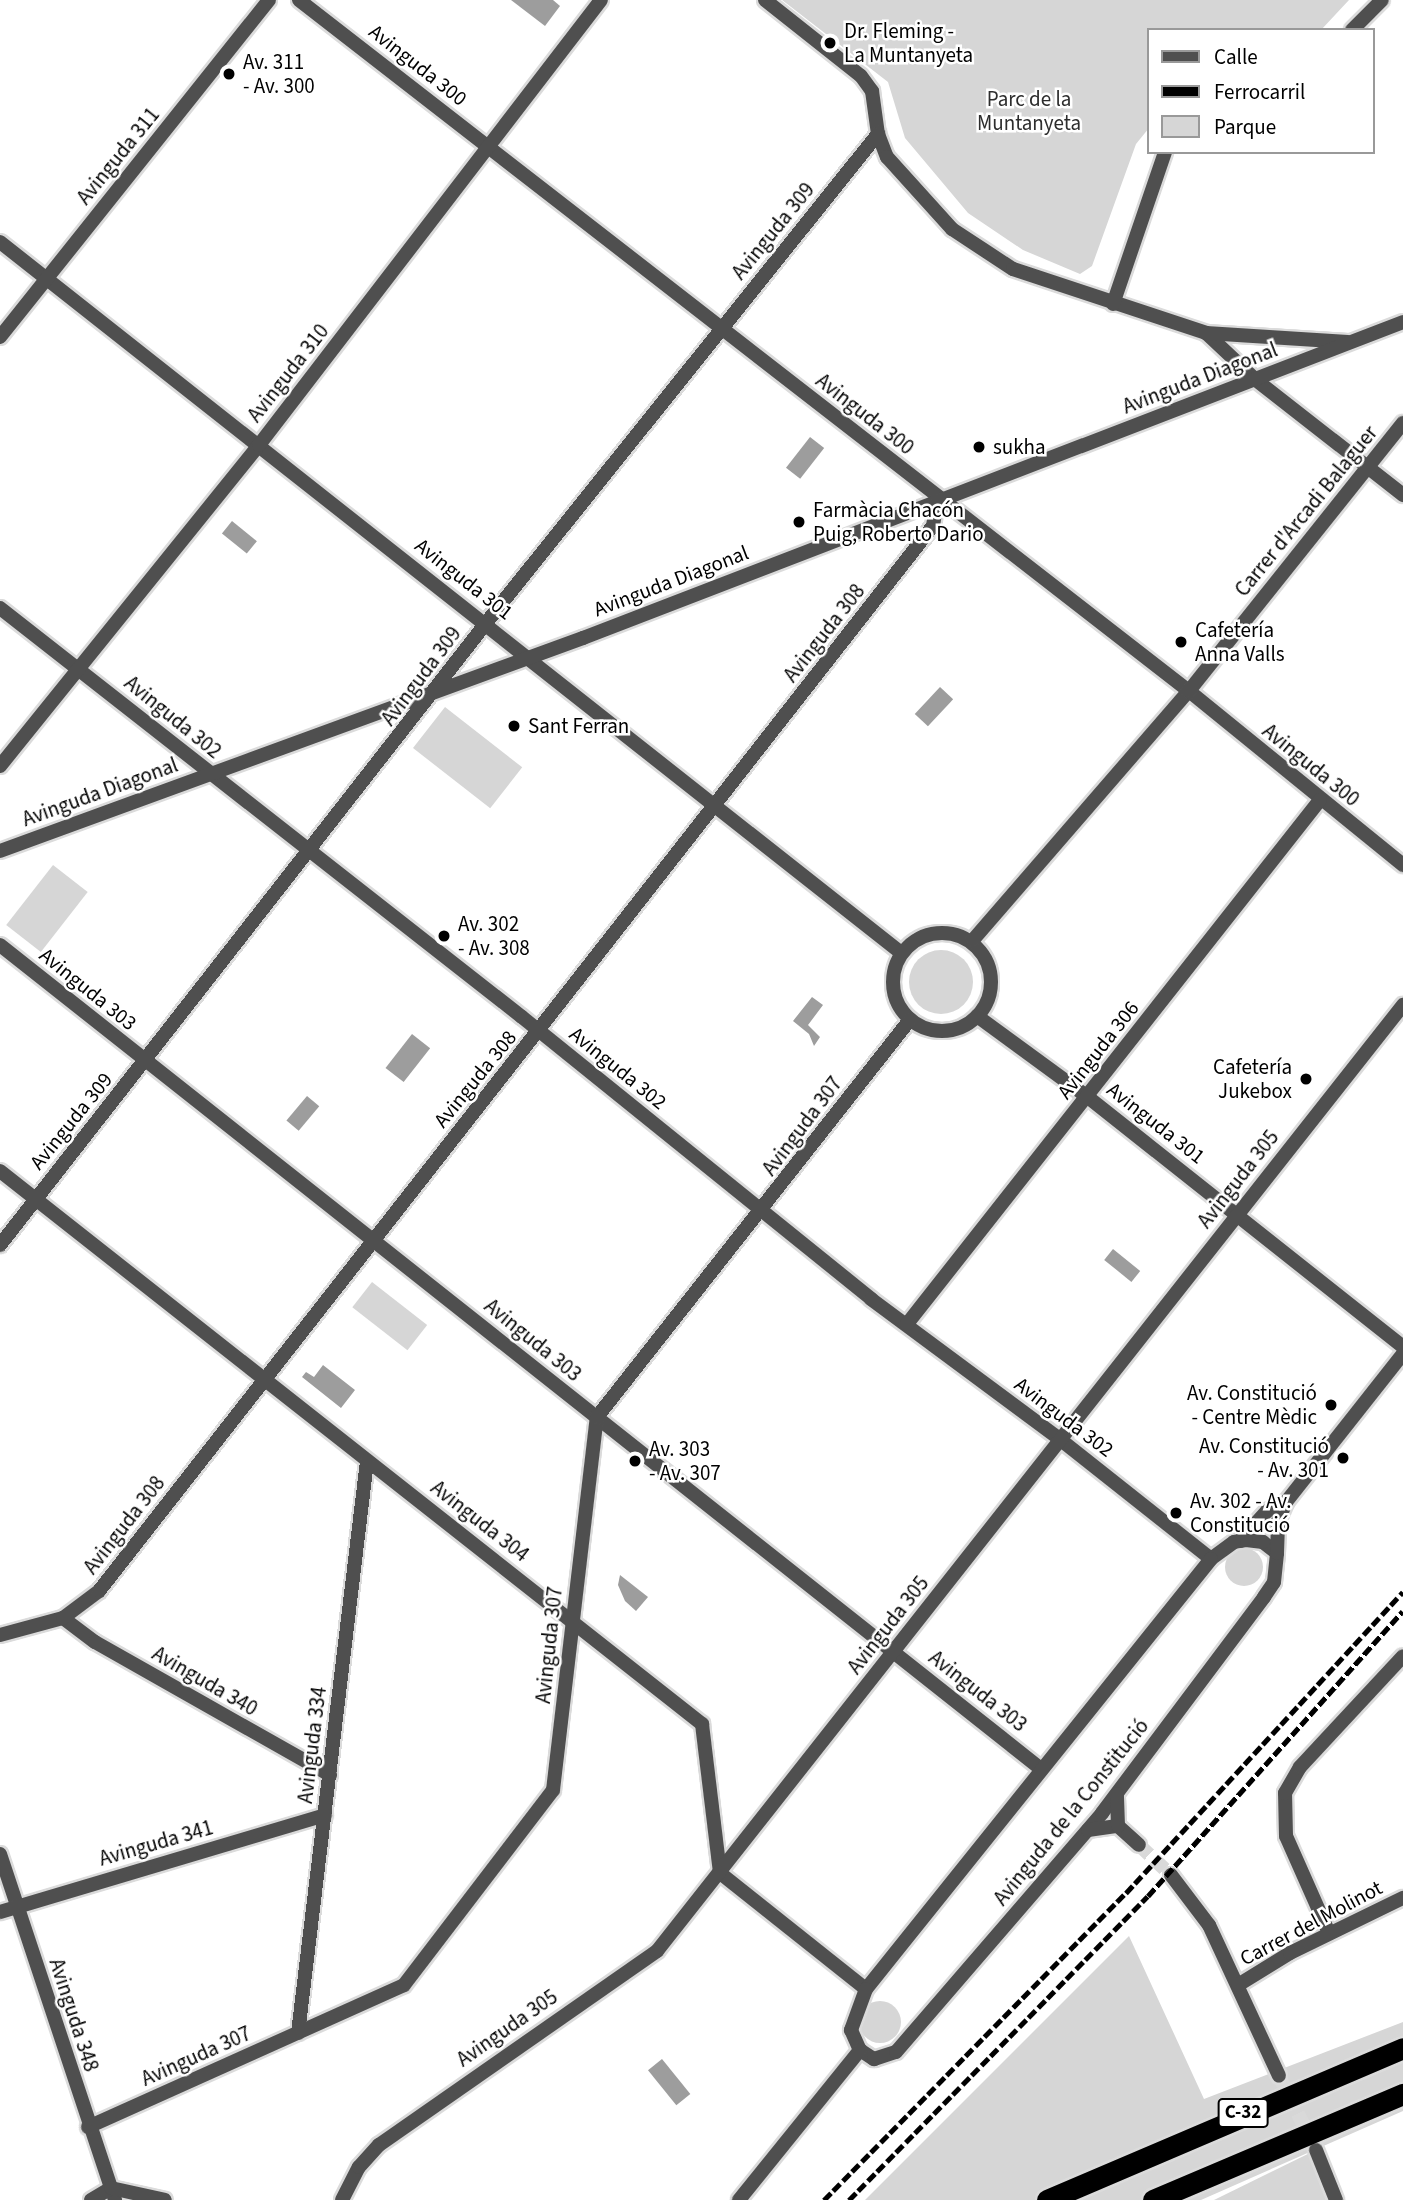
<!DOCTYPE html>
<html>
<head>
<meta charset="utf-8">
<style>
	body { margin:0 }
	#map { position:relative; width:1403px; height:2200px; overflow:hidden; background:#fff; font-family:"Source Sans 3",sans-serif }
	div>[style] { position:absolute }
	.green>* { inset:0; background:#d6d6d6; transform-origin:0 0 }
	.round { border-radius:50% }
	.water>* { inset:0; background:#9d9d9d; transform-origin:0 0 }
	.minor-tunnel>* { height:14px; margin-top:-7px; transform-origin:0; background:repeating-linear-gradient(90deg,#d9d9d9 0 14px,transparent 0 21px) }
	.roads { filter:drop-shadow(2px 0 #dbdbdb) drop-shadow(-2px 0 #dbdbdb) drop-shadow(0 2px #dbdbdb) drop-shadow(0 -2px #dbdbdb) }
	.minor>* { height:14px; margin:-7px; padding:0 7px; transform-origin:7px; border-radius:7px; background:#4f4f4f }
	.minor>.ring { margin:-7px; padding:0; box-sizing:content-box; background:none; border:14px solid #4f4f4f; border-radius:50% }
	.tertiary>* { height:14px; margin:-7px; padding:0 7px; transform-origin:7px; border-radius:7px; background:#4f4f4f }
	.motorway>* { height:21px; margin:-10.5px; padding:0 10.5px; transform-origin:10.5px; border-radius:10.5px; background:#000 }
	.rail>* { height:5px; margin-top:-2.5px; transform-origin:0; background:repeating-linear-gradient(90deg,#000 0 10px,transparent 0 13.5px) }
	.dots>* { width:19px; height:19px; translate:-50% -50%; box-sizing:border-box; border:4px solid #fff; border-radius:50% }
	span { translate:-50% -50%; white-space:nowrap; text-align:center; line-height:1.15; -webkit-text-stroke:5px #fff; paint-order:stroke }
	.shield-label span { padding:2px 5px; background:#fff; border:2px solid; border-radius:5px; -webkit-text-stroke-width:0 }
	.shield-label { font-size:19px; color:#000; font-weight:700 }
	.poi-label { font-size:21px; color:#000 }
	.left { translate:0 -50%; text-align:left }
	.right { translate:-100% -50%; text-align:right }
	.street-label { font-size:21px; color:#000 }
	.park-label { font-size:21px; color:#2d2d2d }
	.legend { position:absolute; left:1147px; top:28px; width:228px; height:126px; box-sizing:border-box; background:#fff; border:2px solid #999; margin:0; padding:9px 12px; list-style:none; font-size:21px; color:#000 }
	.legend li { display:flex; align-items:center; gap:14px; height:35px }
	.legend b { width:35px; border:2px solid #999 }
</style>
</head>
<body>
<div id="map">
	<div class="green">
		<i style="clip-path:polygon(782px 0,1349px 0,1321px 30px,1149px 30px,1149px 128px,1136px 144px,1092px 266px,1080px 274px,1023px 250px,968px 213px,905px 138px,888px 82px)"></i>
		<i style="left:445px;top:707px;width:98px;height:52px;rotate:38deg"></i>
		<i style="left:53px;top:865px;width:44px;height:76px;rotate:38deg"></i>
		<i class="round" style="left:909px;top:950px;width:64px;height:64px"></i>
		<i style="left:372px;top:1282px;width:70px;height:32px;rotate:38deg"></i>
		<i class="round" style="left:1225px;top:1548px;width:38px;height:38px"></i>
		<i style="clip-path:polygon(1129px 1936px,1204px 2099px,1403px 2022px,1403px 2111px,1201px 2200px,865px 2200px)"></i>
		<i class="round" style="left:859px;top:2001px;width:42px;height:42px"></i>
		<i style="clip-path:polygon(1316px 2150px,1336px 2200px,1214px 2200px)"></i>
	</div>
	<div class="water">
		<i style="clip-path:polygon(511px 0,553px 0,560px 6px,545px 26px)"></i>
		<i style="left:810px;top:437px;width:18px;height:39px;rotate:38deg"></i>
		<i style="left:232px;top:521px;width:32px;height:16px;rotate:39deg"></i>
		<i style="left:940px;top:687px;width:18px;height:37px;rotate:43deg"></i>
		<i style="clip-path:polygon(812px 997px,823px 1005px,808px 1025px,820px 1037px,814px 1046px,809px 1034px,793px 1021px)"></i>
		<i style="left:412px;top:1034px;width:23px;height:43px;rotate:38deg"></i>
		<i style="left:307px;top:1096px;width:16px;height:32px;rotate:40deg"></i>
		<i style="left:1113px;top:1249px;width:35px;height:14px;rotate:39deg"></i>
		<i style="clip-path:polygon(323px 1365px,355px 1390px,341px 1408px,302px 1377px,306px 1372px,314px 1377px)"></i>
		<i style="clip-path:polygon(620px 1575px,648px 1597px,636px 1611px,625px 1601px,618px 1585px)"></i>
		<i style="left:662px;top:2059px;width:45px;height:18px;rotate:51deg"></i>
	</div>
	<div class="minor-tunnel">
		<i style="left:1139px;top:1845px;width:44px;rotate:43.2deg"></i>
		<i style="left:1279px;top:2076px;width:83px;rotate:63.4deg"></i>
	</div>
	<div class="roads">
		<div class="minor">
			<i style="left:299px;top:0;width:1127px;rotate:37.83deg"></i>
			<i style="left:1189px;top:691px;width:276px;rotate:39.1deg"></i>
			<i style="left:765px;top:0;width:122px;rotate:38.4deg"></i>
			<i style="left:861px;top:76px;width:19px;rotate:54deg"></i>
			<i style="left:872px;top:91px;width:43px;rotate:82.1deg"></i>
			<i style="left:878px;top:134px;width:25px;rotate:69deg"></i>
			<i style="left:887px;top:157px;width:97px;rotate:47.9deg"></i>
			<i style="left:952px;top:229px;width:73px;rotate:33.3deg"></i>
			<i style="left:1013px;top:269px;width:203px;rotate:18.3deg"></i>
			<i style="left:1206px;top:333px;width:69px;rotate:43.2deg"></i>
			<i style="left:1256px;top:380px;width:187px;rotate:38deg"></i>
			<i style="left:1352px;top:30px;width:42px;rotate:-45deg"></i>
			<i style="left:0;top:242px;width:1146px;rotate:38.27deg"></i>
			<i style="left:1113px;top:304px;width:161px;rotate:-71.1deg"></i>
			<i style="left:1206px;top:333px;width:142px;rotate:3.6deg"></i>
			<i style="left:0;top:337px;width:431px;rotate:-51.4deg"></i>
			<i style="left:0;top:608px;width:663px;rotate:38.08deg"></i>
			<i style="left:522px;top:1017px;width:449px;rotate:38.9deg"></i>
			<i style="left:871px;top:1299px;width:237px;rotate:36.6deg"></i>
			<i style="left:1061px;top:1440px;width:191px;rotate:38.4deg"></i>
			<i style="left:0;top:766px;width:412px;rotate:-51.1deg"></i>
			<i style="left:259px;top:445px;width:561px;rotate:-52.46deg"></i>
			<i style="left:0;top:851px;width:621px;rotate:-20.07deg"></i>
			<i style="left:583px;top:638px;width:879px;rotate:-21.07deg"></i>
			<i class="ring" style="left:893px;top:933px;width:84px;height:84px"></i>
			<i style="left:973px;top:940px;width:330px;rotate:-49.1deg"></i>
			<i style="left:1189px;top:691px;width:343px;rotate:-51.4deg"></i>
			<i style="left:0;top:945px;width:1326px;rotate:38.36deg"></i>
			<i style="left:977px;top:1016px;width:139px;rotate:36.2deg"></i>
			<i style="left:1089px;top:1098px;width:401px;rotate:38.4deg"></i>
			<i style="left:0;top:1171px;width:894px;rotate:38.23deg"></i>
			<i style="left:702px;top:1724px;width:150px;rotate:83.1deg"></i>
			<i style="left:720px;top:1873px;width:186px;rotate:38.5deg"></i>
			<i style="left:0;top:1245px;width:814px;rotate:-51.99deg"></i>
			<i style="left:501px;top:604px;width:603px;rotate:-51.27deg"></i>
			<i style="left:907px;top:1324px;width:667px;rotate:-51.76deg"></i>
			<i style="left:63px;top:1618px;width:40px;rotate:37deg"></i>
			<i style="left:95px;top:1642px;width:270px;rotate:29.5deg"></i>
			<i style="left:0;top:1635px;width:65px;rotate:-15.1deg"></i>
			<i style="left:63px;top:1618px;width:45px;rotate:-36.9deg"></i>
			<i style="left:99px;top:1591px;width:1353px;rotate:-51.94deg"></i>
			<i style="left:933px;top:526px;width:26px;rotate:-81deg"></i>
			<i style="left:1118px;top:1826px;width:28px;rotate:42deg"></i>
			<i style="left:0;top:1854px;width:365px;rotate:71.6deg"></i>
			<i style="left:1171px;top:1875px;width:63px;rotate:52.8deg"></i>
			<i style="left:1209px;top:1925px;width:166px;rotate:65.1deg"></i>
			<i style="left:0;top:1912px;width:339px;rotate:-16.6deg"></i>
			<i style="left:1329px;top:1933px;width:106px;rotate:-113.9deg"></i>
			<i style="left:1286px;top:1836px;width:43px;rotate:-91.3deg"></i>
			<i style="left:1285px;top:1793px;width:30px;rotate:-60deg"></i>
			<i style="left:1300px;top:1767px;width:151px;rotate:-47.1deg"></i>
			<i style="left:1238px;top:1985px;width:61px;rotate:-31.6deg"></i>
			<i style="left:1290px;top:1953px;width:126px;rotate:-26deg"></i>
			<i style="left:298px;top:2033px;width:576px;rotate:-83.12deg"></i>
			<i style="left:88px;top:2127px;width:346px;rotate:-24.2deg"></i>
			<i style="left:404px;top:1985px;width:245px;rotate:-52.6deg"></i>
			<i style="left:553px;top:1790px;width:376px;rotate:-83.3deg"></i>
			<i style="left:597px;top:1417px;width:504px;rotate:-51.77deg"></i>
			<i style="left:1316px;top:2150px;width:54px;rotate:68.2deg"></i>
			<i style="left:91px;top:2200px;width:23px;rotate:-31deg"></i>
			<i style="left:111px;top:2188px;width:55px;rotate:12.5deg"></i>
			<i style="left:342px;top:2200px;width:37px;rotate:-63deg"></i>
			<i style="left:359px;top:2167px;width:30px;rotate:-48deg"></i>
			<i style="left:379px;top:2145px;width:339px;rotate:-34.9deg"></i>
			<i style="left:657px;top:1951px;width:1205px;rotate:-51.74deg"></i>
		</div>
		<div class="tertiary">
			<i style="left:1240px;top:1541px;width:40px;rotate:-48deg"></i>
			<i style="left:1267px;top:1511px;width:21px;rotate:-25deg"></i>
			<i style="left:1277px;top:1553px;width:18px;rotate:-142deg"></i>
			<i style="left:1263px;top:1542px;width:17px;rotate:-173deg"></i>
			<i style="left:1246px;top:1540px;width:12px;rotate:171deg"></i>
			<i style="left:1234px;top:1542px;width:29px;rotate:144deg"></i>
			<i style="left:1211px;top:1559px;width:551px;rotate:128.74deg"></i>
			<i style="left:866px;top:1989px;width:44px;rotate:110.1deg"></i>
			<i style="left:851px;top:2030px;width:22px;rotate:66deg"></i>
			<i style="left:860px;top:2050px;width:17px;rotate:33deg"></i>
			<i style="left:874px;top:2059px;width:23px;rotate:-18deg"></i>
			<i style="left:896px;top:2052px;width:316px;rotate:-49.2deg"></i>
			<i style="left:1102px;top:1813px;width:270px;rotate:-53.1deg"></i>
			<i style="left:1264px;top:1597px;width:18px;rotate:-56deg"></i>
			<i style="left:1274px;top:1582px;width:29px;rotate:-84deg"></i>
			<i style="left:1277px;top:1553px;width:32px;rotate:-88deg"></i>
			<i style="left:1278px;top:1521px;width:21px;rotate:-67deg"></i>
			<i style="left:1286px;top:1502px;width:189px;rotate:-51.7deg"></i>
			<i style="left:1088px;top:1830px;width:30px;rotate:-8deg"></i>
			<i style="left:1118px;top:1826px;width:32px;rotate:-92deg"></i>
			<i style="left:739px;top:2200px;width:193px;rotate:-51.1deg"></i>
		</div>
		<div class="motorway">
			<i style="left:1047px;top:2200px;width:387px;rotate:-23.1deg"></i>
			<i style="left:1153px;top:2200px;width:272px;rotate:-23deg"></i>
		</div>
	</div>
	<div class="rail">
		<i style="left:824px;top:2200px;width:431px;rotate:-45.5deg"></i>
		<i style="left:1126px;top:1893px;width:409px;rotate:-47.4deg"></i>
		<i style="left:849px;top:2200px;width:426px;rotate:-45.5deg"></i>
		<i style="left:1148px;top:1896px;width:382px;rotate:-48.2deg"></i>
	</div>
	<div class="dots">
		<i style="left:830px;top:43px;background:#000"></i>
		<i style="left:229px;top:74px;background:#000"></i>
		<i style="left:979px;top:447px;background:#000"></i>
		<i style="left:799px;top:522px;background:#000"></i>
		<i style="left:1181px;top:642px;background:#000"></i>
		<i style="left:514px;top:726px;background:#000"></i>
		<i style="left:444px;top:936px;background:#000"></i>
		<i style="left:1306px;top:1079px;background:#000"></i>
		<i style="left:1331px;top:1405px;background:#000"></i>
		<i style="left:1343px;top:1458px;background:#000"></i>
		<i style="left:635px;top:1461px;background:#000"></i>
		<i style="left:1176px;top:1513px;background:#000"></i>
	</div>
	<div class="shield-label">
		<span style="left:1243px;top:2113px">C-32</span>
	</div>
	<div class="poi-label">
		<span class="left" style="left:844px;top:43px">Dr. Fleming -<br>La Muntanyeta</span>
		<span class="left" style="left:243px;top:74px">Av. 311<br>- Av. 300</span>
		<span class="left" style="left:993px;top:447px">sukha</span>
		<span class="left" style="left:813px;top:522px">Farmàcia Chacón<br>Puig, Roberto Dario</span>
		<span class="left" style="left:1195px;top:642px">Cafetería<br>Anna Valls</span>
		<span class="left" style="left:528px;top:726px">Sant Ferran</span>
		<span class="left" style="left:458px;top:936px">Av. 302<br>- Av. 308</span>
		<span class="right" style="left:1292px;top:1079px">Cafetería<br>Jukebox</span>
		<span class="right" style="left:1317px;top:1405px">Av. Constitució<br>- Centre Mèdic</span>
		<span class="right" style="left:1329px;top:1458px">Av. Constitució<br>- Av. 301</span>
		<span class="left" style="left:649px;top:1461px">Av. 303<br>- Av. 307</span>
		<span class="left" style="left:1190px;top:1513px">Av. 302 - Av.<br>Constitució</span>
	</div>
	<div class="street-label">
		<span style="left:418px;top:65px;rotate:38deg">Avinguda 300</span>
		<span style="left:118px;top:156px;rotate:-51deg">Avinguda 311</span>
		<span style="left:773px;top:231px;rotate:-51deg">Avinguda 309</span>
		<span style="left:288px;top:373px;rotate:-52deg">Avinguda 310</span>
		<span style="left:1200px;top:378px;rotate:-21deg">Avinguda Diagonal</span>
		<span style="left:865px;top:414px;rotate:38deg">Avinguda 300</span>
		<span style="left:1306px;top:511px;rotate:-51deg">Carrer d'Arcadi Balaguer</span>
		<span style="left:464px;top:579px;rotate:38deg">Avinguda 301</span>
		<span style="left:671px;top:581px;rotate:-21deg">Avinguda Diagonal</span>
		<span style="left:824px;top:633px;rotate:-52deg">Avinguda 308</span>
		<span style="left:421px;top:676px;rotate:-53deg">Avinguda 309</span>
		<span style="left:173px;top:717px;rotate:39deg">Avinguda 302</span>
		<span style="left:1311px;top:765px;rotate:39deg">Avinguda 300</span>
		<span style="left:100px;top:792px;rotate:-20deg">Avinguda Diagonal</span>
		<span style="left:88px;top:989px;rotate:39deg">Avinguda 303</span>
		<span style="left:1098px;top:1050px;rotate:-52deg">Avinguda 306</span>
		<span style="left:618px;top:1068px;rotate:39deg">Avinguda 302</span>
		<span style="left:475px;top:1079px;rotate:-51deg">Avinguda 308</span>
		<span style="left:71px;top:1121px;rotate:-51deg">Avinguda 309</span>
		<span style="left:1156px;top:1123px;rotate:38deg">Avinguda 301</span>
		<span style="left:802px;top:1126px;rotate:-53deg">Avinguda 307</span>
		<span style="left:1238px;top:1179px;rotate:-52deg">Avinguda 305</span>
		<span style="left:533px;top:1340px;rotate:39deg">Avinguda 303</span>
		<span style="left:1064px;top:1417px;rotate:37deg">Avinguda 302</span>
		<span style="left:480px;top:1521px;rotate:38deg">Avinguda 304</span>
		<span style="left:124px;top:1525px;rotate:-52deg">Avinguda 308</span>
		<span style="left:888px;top:1625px;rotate:-52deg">Avinguda 305</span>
		<span style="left:549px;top:1645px;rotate:-84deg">Avinguda 307</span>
		<span style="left:205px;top:1681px;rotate:30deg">Avinguda 340</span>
		<span style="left:978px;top:1691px;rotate:38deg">Avinguda 303</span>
		<span style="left:312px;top:1745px;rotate:-83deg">Avinguda 334</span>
		<span style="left:1071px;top:1812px;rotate:-51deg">Avinguda de la Constitució</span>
		<span style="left:156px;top:1843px;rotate:-16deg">Avinguda 341</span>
		<span style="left:1311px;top:1923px;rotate:-28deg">Carrer del Molinot</span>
		<span style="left:74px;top:2015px;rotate:72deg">Avinguda 348</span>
		<span style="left:507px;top:2028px;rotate:-35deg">Avinguda 305</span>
		<span style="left:196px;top:2056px;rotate:-24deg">Avinguda 307</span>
	</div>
	<div class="park-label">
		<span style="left:1029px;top:111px">Parc de la<br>Muntanyeta</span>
	</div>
	<ul class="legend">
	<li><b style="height:9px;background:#4f4f4f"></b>Calle</li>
	<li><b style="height:9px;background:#000"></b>Ferrocarril</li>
	<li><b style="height:19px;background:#d6d6d6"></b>Parque</li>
	</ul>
</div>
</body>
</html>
